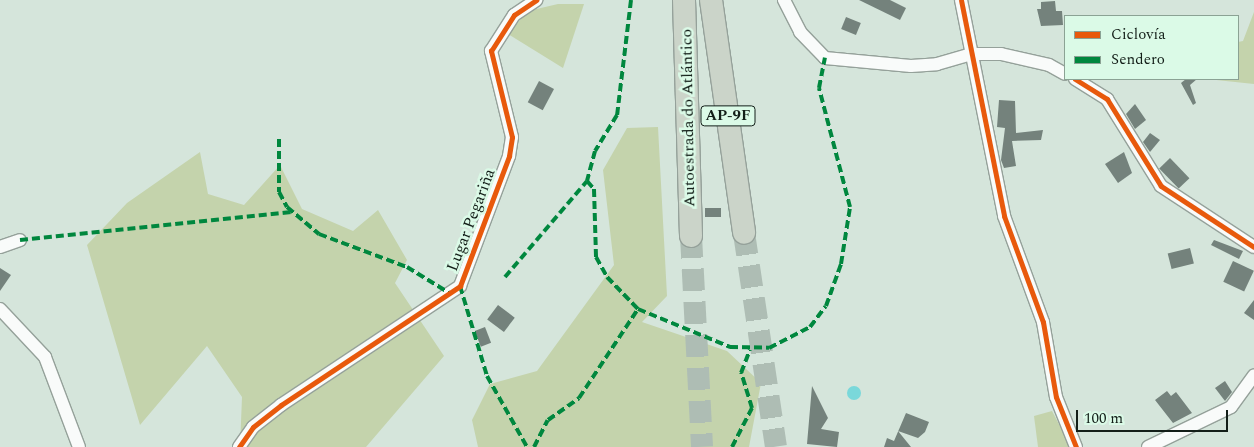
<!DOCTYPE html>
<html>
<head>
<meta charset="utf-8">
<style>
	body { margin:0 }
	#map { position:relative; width:1254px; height:447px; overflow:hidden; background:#d5e5db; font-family:Spectral,serif }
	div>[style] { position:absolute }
	.green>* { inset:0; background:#c4d3ac }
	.water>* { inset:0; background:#7ad8da }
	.round { border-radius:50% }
	.building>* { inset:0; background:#74827c; transform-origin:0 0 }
	.highway-tunnel>* { height:22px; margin-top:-11px; transform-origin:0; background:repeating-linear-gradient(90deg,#aebdb4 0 22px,transparent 0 33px) }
	.roads { filter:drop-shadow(1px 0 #95a19a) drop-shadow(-1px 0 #95a19a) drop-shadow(0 1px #95a19a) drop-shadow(0 -1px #95a19a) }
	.street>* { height:12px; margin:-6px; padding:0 6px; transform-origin:6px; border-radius:6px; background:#f9fbfa }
	.highway>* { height:22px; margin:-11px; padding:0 11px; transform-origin:11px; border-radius:11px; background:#cbd4c9 }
	.quiet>* { height:4px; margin-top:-2px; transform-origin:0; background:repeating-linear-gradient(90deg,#00873e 0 8px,transparent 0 12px) }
	.cycleway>* { height:5px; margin:-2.5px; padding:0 2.5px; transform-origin:2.5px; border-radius:2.5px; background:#e8590c }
	span { translate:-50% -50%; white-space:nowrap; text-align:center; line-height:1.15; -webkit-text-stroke:5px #dbfae7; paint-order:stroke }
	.shield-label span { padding:1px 4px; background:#dbfae7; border:1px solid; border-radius:4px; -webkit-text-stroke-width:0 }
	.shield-label { font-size:15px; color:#131e18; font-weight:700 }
	.street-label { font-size:16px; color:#131e18 }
	.legend { position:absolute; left:1064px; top:15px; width:175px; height:65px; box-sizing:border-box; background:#dbfae7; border:1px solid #8ba294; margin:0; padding:6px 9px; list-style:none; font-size:15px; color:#131e18 }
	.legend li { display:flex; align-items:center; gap:10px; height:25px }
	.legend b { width:25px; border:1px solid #8ba294 }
	.scale { position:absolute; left:1076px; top:410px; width:152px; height:22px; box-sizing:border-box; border:2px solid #131e18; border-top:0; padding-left:6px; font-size:15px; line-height:18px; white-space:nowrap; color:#131e18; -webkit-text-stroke:4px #dbfae7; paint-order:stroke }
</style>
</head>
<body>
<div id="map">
	<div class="green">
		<i style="clip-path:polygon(558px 4px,584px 4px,563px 68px,508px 34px,528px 11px)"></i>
		<i style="clip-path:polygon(1254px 12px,1254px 84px,1207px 79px,1238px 79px,1238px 42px,1243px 41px)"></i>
		<i style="clip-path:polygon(658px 127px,667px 296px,642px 322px,727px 351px,761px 383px,749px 447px,478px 447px,472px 420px,490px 384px,537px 371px,614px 265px,603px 170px,627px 128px)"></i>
		<i style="clip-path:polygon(200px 152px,208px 194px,244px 205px,280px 165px,302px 209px,353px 231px,378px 210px,407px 260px,395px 283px,444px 356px,366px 447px,240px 447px,242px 397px,207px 346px,140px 425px,87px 245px,127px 203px)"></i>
		<i style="clip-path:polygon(1052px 411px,1071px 447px,1038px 447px,1034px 416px)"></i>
	</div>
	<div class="water">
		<i class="round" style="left:847px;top:386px;width:14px;height:14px"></i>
	</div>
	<div class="building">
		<i style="clip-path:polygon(859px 0,890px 0,906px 8px,900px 20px)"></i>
		<i style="clip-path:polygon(1055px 1px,1056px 11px,1062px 11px,1063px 25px,1041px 26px,1037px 9px,1041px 9px,1041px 2px)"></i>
		<i style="left:846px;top:17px;width:16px;height:13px;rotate:22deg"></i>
		<i style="clip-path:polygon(1186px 79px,1197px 79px,1190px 85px,1196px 103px,1193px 105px,1181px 83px)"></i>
		<i style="left:539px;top:81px;width:17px;height:24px;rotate:28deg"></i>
		<i style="clip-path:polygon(999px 100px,1015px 101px,1016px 133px,1043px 130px,1041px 140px,1012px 141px,1016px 166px,1004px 168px,1001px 160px,1005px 128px,997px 127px)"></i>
		<i style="clip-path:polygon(1135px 104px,1146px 120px,1135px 129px,1126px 114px)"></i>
		<i style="clip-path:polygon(1150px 133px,1160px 140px,1150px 152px,1143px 142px)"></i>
		<i style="clip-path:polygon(1124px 152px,1132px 173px,1118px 183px,1105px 164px)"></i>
		<i style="left:1170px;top:158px;width:28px;height:15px;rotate:46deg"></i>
		<i style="left:705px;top:208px;width:16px;height:9px"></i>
		<i style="clip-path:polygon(1214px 240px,1243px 251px,1239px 259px,1211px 245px)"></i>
		<i style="left:1190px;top:248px;width:16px;height:23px;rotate:76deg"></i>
		<i style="left:1233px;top:261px;width:23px;height:23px;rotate:25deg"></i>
		<i style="clip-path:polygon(0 268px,11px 275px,0 291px)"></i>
		<i style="clip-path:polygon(1254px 300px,1254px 320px,1244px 313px)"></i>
		<i style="left:498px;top:305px;width:21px;height:18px;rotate:37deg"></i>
		<i style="left:485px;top:327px;width:17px;height:11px;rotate:69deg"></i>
		<i style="clip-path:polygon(1225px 381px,1232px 392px,1225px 401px,1215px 388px)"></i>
		<i style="clip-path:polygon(812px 386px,828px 418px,821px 429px,839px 432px,837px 447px,807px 444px)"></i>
		<i style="clip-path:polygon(1167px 391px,1171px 396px,1176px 392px,1192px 413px,1173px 423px,1155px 400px)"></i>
		<i style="clip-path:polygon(906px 413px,929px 422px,925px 432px,918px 438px,898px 431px,911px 447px,884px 447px,887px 438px,894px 441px)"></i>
	</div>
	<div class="highway-tunnel">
		<i style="left:744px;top:233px;width:216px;rotate:81.5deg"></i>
		<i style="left:691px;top:236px;width:211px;rotate:87deg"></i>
	</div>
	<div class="roads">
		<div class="street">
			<i style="left:784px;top:0;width:36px;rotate:63deg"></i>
			<i style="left:800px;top:32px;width:36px;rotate:46deg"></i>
			<i style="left:825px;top:58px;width:86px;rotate:5.3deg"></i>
			<i style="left:911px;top:66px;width:26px;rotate:-4deg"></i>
			<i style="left:937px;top:64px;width:35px;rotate:-16deg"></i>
			<i style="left:971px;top:54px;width:30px"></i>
			<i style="left:1001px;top:54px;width:49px;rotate:12.9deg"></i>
			<i style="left:1049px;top:65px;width:18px;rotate:29deg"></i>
			<i style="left:961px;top:0;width:220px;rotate:78.7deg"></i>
			<i style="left:1004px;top:216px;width:113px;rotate:69.8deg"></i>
			<i style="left:1043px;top:322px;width:76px;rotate:80.2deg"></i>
			<i style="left:1056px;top:397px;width:54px;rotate:68.2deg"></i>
			<i style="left:1075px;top:79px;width:38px;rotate:32deg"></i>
			<i style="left:1107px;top:99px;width:102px;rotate:58.2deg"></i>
			<i style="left:1161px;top:186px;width:111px;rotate:33.3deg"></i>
			<i style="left:0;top:247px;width:21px;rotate:-19deg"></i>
			<i style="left:0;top:309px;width:66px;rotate:46.8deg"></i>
			<i style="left:45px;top:357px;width:96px;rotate:69.3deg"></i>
			<i style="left:239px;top:447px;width:24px;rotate:-55deg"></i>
			<i style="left:253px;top:427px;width:36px;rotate:-38deg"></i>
			<i style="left:281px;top:405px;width:215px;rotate:-33.6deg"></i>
			<i style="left:460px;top:286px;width:139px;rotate:-69.3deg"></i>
			<i style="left:509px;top:156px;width:19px;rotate:-81deg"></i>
			<i style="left:512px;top:137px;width:89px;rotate:-103.7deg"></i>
			<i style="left:491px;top:51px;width:43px;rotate:-57.4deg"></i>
			<i style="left:514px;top:15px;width:27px;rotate:-34deg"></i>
			<i style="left:1148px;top:447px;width:92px;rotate:-25.7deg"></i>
			<i style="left:1231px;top:407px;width:39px;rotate:-54deg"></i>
		</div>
		<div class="highway">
			<i style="left:684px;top:0;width:236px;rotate:88.3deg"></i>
			<i style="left:711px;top:0;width:235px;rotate:81.9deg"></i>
		</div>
	</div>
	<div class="quiet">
		<i style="left:631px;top:0;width:116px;rotate:96.9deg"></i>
		<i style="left:617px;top:115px;width:42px;rotate:121.4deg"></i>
		<i style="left:595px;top:151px;width:31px;rotate:105deg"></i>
		<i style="left:587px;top:181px;width:11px;rotate:49deg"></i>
		<i style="left:594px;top:189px;width:68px;rotate:88.3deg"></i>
		<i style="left:596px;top:257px;width:23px;rotate:61deg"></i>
		<i style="left:607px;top:277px;width:45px;rotate:45.9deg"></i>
		<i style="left:638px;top:309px;width:100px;rotate:22.4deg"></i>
		<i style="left:730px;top:347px;width:39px;rotate:1deg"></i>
		<i style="left:769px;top:348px;width:46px;rotate:-27.1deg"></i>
		<i style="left:810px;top:327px;width:26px;rotate:-53deg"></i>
		<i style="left:826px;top:306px;width:45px;rotate:-70.3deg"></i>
		<i style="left:841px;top:264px;width:58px;rotate:-81deg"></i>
		<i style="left:850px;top:207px;width:123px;rotate:-104.6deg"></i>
		<i style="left:819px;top:88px;width:31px;rotate:-79deg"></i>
		<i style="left:279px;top:139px;width:53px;rotate:90deg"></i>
		<i style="left:279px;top:192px;width:17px;rotate:62deg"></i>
		<i style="left:287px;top:207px;width:42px;rotate:40.2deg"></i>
		<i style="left:319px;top:234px;width:94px;rotate:20.6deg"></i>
		<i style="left:407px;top:267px;width:52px;rotate:31.5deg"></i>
		<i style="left:20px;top:240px;width:273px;rotate:-5.9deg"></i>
		<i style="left:505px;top:277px;width:126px;rotate:-49.5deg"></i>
		<i style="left:460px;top:286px;width:94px;rotate:73.3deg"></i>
		<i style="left:487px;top:376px;width:81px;rotate:60.6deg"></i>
		<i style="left:534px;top:447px;width:30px;rotate:-63deg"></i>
		<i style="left:548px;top:420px;width:38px;rotate:-35deg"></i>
		<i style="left:579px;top:398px;width:107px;rotate:-56.5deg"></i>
		<i style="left:732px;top:447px;width:44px;rotate:-62.9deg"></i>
		<i style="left:752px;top:408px;width:37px;rotate:-107deg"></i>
		<i style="left:741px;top:373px;width:25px;rotate:-69deg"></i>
	</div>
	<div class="cycleway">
		<i style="left:961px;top:0;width:220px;rotate:78.7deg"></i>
		<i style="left:1004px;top:216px;width:113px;rotate:69.8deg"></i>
		<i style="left:1043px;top:322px;width:76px;rotate:80.2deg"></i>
		<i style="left:1056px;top:397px;width:54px;rotate:68.2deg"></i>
		<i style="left:1075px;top:79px;width:38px;rotate:32deg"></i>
		<i style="left:1107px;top:99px;width:102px;rotate:58.2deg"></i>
		<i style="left:1161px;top:186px;width:111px;rotate:33.3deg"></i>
		<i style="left:239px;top:447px;width:24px;rotate:-55deg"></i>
		<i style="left:253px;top:427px;width:36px;rotate:-38deg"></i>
		<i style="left:281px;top:405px;width:215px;rotate:-33.6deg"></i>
		<i style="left:460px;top:286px;width:139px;rotate:-69.3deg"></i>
		<i style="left:509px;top:156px;width:19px;rotate:-81deg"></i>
		<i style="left:512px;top:137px;width:89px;rotate:-103.7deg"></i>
		<i style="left:491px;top:51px;width:43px;rotate:-57.4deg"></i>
		<i style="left:514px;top:15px;width:27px;rotate:-34deg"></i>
	</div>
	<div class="shield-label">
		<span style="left:728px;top:116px">AP-9F</span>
	</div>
	<div class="street-label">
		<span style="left:688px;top:118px;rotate:-91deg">Autoestrada do Atlántico</span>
		<span style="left:471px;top:220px;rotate:-69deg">Lugar Pegariña</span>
	</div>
	<ul class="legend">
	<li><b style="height:6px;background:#e8590c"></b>Ciclovía</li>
	<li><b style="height:6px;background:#00873e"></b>Sendero</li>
	</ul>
	<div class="scale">100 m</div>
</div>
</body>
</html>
